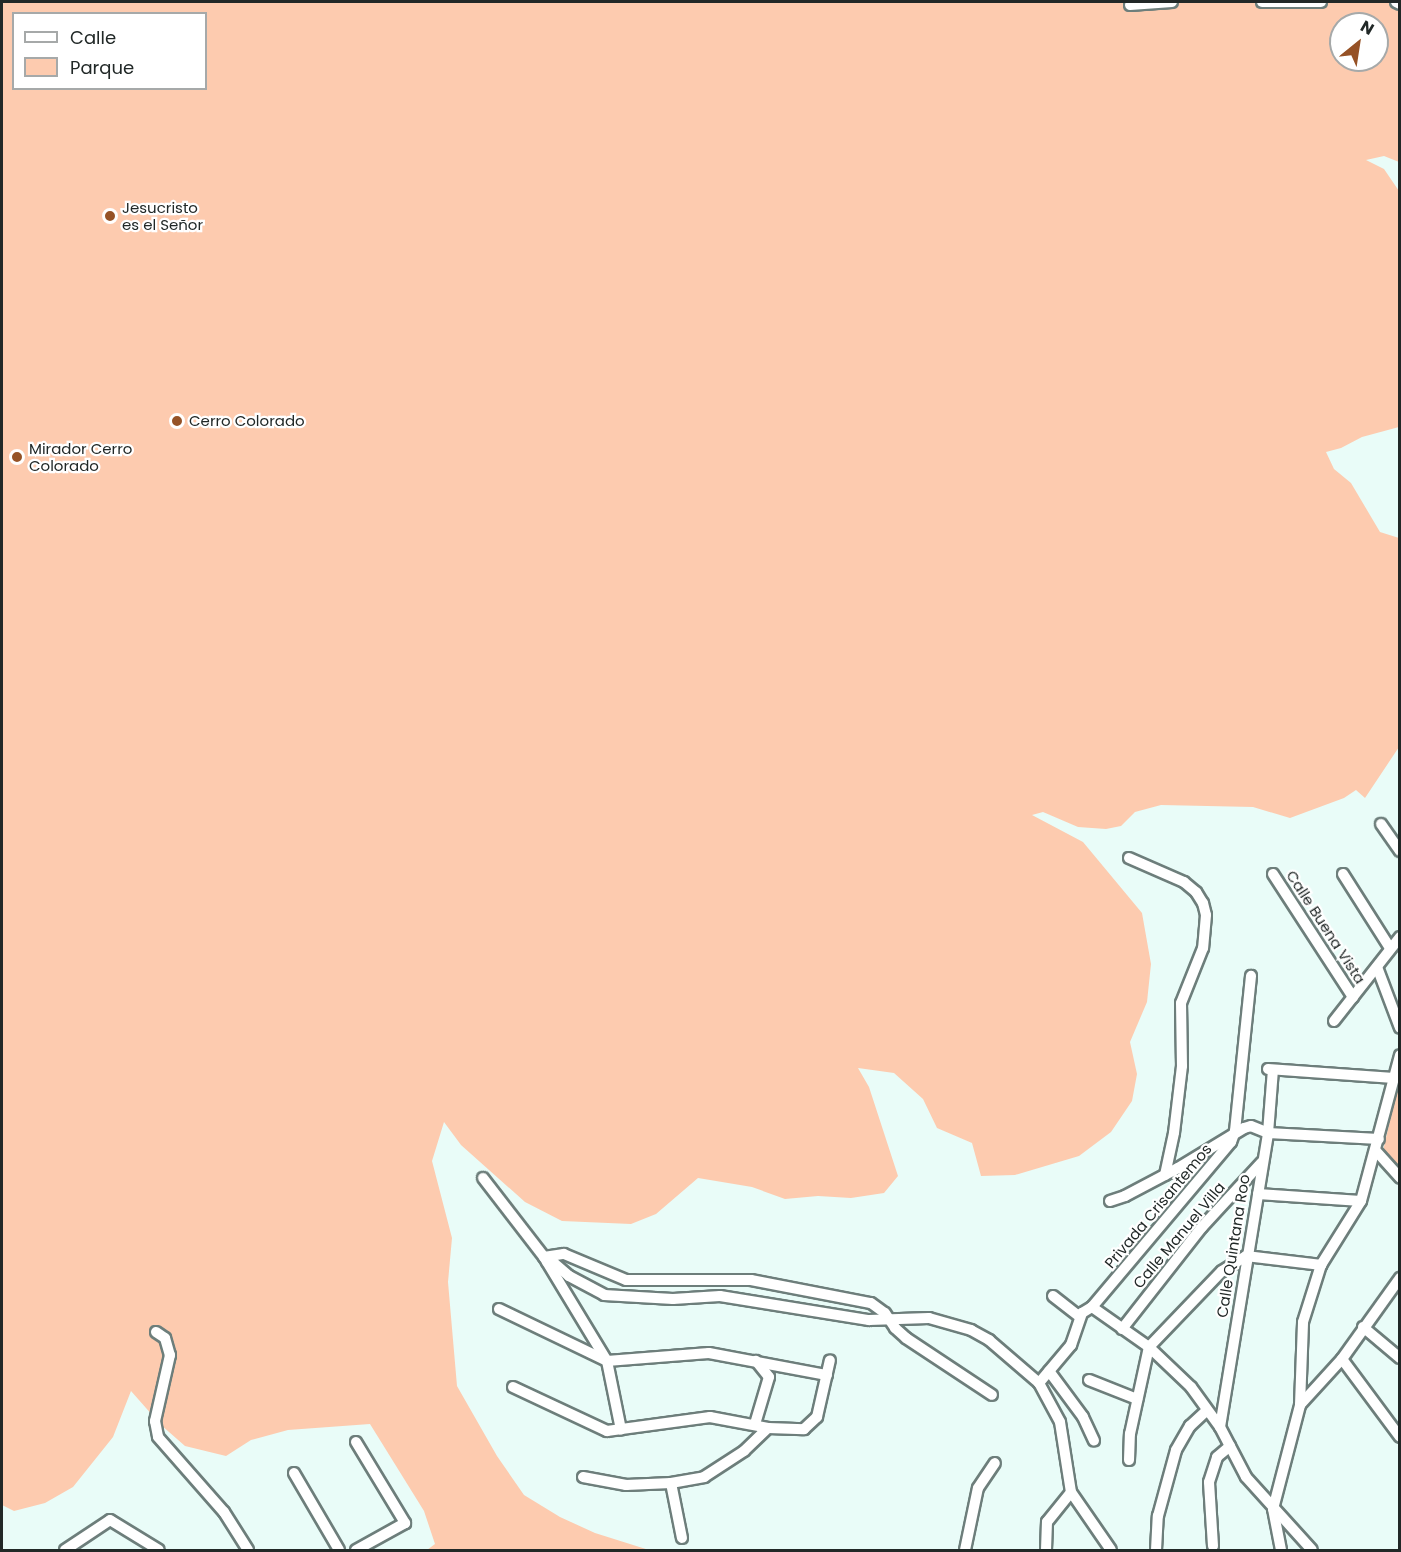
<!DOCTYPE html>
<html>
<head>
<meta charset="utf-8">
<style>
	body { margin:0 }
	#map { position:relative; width:1401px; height:1552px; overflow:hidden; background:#e9fcf8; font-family:Poppins,sans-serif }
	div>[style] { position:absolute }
	.green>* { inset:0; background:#fdcbaf }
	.roads { filter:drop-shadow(2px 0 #6d7e7b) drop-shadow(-2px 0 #6d7e7b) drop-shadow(0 2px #6d7e7b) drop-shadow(0 -2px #6d7e7b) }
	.minor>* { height:10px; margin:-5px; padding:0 5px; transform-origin:5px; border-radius:5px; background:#fff }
	.dots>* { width:16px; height:16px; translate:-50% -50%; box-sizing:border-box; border:3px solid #fff; border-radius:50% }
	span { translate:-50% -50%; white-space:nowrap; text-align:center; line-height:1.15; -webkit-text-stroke:4.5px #fff; paint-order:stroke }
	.poi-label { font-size:15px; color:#212827 }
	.left { translate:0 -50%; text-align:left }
	.street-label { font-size:15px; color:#212827 }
	.frame { position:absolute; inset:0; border:3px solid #212827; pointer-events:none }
	.legend { position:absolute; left:12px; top:12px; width:195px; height:78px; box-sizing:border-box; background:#fff; border:2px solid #a6a9a9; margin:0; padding:8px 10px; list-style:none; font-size:18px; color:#212827 }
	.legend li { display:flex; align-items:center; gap:12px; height:30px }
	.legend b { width:30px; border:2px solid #a6a9a9 }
	.north { position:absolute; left:1329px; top:12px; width:60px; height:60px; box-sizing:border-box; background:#fff; border:2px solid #a6a9a9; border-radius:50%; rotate:30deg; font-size:16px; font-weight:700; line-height:24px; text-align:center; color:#212827 }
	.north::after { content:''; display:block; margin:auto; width:21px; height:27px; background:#965226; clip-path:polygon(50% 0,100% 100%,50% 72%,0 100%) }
</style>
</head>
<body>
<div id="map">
	<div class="green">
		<i style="clip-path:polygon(evenodd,2px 2px,1399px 2px,1399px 162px,1384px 156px,1366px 160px,1384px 169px,1399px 191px,1399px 427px,1362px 437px,1341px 448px,1326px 452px,1334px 469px,1351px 483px,1380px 532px,1399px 538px,1399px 747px,1365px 798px,1356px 790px,1344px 798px,1290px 818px,1253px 807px,1161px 805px,1135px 812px,1121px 826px,1106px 829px,1078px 827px,1043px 812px,1032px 815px,1083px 842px,1142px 913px,1151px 964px,1147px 1002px,1130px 1042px,1137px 1074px,1132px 1101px,1111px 1132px,1079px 1156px,1015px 1175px,981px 1176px,972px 1143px,937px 1128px,923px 1099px,894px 1073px,858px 1068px,869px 1087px,898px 1176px,884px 1193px,851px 1198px,818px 1196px,785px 1199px,752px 1187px,698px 1178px,656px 1214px,631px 1224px,562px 1221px,525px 1202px,461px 1145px,444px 1122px,432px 1161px,452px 1238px,448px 1282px,457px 1386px,497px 1456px,524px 1495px,560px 1517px,595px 1533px,649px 1550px,427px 1550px,435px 1544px,424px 1511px,370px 1424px,288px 1430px,251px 1440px,226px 1456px,185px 1446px,161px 1425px,131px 1391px,113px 1437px,73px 1487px,45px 1503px,14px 1511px,2px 1505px,2px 2px,14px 14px,206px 14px,206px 88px,14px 88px,14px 14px,2px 2px,1341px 24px,1377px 24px,1377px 60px,1341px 60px,1341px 24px)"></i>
		<i style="clip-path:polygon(1399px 1080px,1399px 1170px,1383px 1151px)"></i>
	</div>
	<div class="roads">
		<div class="minor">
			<i style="left:1262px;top:2px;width:59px"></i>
			<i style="left:1396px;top:2px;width:4px;rotate:27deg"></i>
			<i style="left:1130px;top:5px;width:42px;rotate:-4.1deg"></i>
			<i style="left:1381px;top:824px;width:33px;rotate:55deg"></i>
			<i style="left:1129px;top:858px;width:60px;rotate:23.6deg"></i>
			<i style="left:1184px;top:882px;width:16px;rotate:40deg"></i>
			<i style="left:1196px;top:892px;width:13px;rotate:58deg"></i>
			<i style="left:1203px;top:903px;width:12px;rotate:76deg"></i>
			<i style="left:1206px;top:915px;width:33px;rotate:95deg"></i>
			<i style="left:1203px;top:948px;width:59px;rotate:111.8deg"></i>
			<i style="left:1181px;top:1003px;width:63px;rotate:89.1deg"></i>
			<i style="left:1182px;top:1066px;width:67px;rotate:96.8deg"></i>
			<i style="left:1174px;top:1133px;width:43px;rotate:102.1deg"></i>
			<i style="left:1273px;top:874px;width:147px;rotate:57deg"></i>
			<i style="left:1343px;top:874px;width:88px;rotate:57.6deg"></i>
			<i style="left:1377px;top:967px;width:65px;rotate:69.3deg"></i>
			<i style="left:1334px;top:1021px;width:107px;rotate:-51.8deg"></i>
			<i style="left:1268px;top:1069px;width:126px;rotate:4.1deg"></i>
			<i style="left:1376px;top:1151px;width:36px;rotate:48deg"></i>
			<i style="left:483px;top:1178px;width:100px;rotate:52.3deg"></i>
			<i style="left:544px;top:1257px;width:122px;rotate:58.8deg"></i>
			<i style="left:607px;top:1361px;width:70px;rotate:78.5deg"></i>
			<i style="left:1258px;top:1194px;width:103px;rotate:3.9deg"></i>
			<i style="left:1110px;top:1201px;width:16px;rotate:-18deg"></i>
			<i style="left:1125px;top:1196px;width:60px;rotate:-27.8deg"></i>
			<i style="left:1178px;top:1168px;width:77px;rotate:-31.2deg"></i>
			<i style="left:1244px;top:1128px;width:7px;rotate:-16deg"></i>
			<i style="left:1251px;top:1126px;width:18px;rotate:22deg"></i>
			<i style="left:1268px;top:1133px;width:111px;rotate:3.1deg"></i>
			<i style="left:544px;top:1257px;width:20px;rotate:-9deg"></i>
			<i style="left:564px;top:1254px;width:67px;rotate:22.8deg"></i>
			<i style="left:626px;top:1280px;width:125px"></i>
			<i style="left:751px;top:1280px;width:122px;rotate:10.9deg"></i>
			<i style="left:871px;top:1303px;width:17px;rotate:36deg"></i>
			<i style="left:885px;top:1313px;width:18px;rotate:56deg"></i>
			<i style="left:895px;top:1328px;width:15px;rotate:42deg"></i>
			<i style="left:906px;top:1338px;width:103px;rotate:33.5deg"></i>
			<i style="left:547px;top:1262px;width:7px;rotate:8deg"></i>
			<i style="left:554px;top:1263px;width:20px;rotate:41deg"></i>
			<i style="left:569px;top:1276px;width:40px;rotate:28deg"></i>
			<i style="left:604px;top:1295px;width:69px;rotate:3.3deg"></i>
			<i style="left:673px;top:1299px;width:47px;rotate:-3.7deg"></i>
			<i style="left:720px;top:1296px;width:151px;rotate:9.2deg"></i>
			<i style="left:869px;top:1320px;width:60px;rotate:-1.9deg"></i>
			<i style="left:929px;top:1318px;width:44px;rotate:15.9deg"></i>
			<i style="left:971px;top:1330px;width:21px;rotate:29deg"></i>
			<i style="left:989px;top:1340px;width:66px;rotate:40.7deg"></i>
			<i style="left:1039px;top:1383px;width:44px;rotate:61.7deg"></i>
			<i style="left:1060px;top:1422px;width:71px;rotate:81.1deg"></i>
			<i style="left:1071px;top:1492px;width:70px;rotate:55.4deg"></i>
			<i style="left:1053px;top:1296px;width:34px;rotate:38deg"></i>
			<i style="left:1092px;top:1307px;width:70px;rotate:35.1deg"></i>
			<i style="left:1149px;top:1347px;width:58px;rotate:43.6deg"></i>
			<i style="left:1191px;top:1387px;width:49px;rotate:54.1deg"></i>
			<i style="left:1220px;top:1427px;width:56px;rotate:62.5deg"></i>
			<i style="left:1246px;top:1477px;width:98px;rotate:47.9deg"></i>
			<i style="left:499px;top:1309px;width:120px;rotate:25.7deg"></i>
			<i style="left:607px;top:1361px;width:102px;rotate:-4.5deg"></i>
			<i style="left:709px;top:1353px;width:120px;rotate:10.6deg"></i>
			<i style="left:1363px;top:1327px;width:48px;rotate:40deg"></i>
			<i style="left:1122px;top:1329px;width:130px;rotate:-51.9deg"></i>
			<i style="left:1202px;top:1227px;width:88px;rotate:-47.3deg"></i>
			<i style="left:156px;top:1332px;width:11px;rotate:34deg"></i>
			<i style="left:165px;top:1338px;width:18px;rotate:74deg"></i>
			<i style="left:170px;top:1355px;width:68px;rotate:102.8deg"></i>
			<i style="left:155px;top:1421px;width:16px;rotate:79deg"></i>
			<i style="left:158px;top:1437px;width:100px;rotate:48.7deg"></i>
			<i style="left:224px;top:1512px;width:45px;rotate:57.7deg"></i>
			<i style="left:1342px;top:1359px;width:97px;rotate:53.4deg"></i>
			<i style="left:1049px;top:1371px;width:57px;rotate:53.5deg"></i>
			<i style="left:1083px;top:1417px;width:26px;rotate:65deg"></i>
			<i style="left:1089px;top:1380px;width:52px;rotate:21.6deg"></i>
			<i style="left:1039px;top:1383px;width:50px;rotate:-49.9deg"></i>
			<i style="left:1071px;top:1345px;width:34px;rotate:-71deg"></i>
			<i style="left:1082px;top:1313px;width:12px;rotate:-31deg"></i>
			<i style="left:1092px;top:1307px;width:216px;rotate:-49.9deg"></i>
			<i style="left:1231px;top:1142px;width:12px;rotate:-70deg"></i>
			<i style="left:1235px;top:1131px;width:156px;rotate:-84.1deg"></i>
			<i style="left:513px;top:1387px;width:104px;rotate:25.1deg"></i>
			<i style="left:607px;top:1431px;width:104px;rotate:-7.7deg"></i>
			<i style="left:710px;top:1417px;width:59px;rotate:10.7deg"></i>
			<i style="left:768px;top:1428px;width:36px;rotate:2deg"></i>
			<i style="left:804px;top:1429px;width:18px;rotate:-43deg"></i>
			<i style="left:817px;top:1417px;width:58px;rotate:-77.2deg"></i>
			<i style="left:1300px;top:1405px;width:62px;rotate:-47.6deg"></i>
			<i style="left:1342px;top:1359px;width:100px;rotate:-54.4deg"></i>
			<i style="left:755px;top:1424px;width:49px;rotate:-73.4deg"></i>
			<i style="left:769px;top:1377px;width:21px;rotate:-129deg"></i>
			<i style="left:1220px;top:1427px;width:298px;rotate:-80.7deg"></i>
			<i style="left:1268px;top:1133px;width:63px;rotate:-85.5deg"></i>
			<i style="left:356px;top:1442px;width:95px;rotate:58.8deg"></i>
			<i style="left:405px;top:1523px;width:56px;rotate:151.1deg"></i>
			<i style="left:1129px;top:1460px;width:26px;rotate:-88deg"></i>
			<i style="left:1130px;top:1434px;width:89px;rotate:-77.7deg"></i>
			<i style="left:1149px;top:1347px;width:105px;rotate:-46.2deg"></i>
			<i style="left:1222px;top:1271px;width:28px;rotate:-32deg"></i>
			<i style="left:1246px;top:1256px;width:76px;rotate:6.8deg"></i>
			<i style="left:294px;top:1473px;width:89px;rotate:59.7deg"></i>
			<i style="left:583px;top:1477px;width:44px;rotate:10.5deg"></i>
			<i style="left:626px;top:1485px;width:45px;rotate:-2.5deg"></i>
			<i style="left:671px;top:1483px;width:34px;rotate:-10deg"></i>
			<i style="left:704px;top:1477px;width:48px;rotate:-33deg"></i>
			<i style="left:744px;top:1451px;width:33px;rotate:-44deg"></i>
			<i style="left:671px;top:1483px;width:56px;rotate:78.7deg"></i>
			<i style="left:1213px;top:1546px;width:64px;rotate:-93.6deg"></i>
			<i style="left:1209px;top:1482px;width:26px;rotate:-72deg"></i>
			<i style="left:1217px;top:1457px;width:17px;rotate:-40deg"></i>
			<i style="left:65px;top:1550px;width:54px;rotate:-33.7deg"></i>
			<i style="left:110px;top:1520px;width:57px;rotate:31.5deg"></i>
			<i style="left:965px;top:1550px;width:63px;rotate:-78.2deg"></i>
			<i style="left:978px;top:1488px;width:30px;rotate:-56deg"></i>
			<i style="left:1046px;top:1550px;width:28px;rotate:-88deg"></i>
			<i style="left:1047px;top:1522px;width:38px;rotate:-51deg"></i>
			<i style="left:1156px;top:1550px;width:34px;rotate:-87deg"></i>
			<i style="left:1158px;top:1516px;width:68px;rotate:-74.7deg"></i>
			<i style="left:1176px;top:1450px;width:28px;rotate:-60deg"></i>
			<i style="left:1190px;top:1426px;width:23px;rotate:-43deg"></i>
			<i style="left:1281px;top:1550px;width:42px;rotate:-101deg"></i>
			<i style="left:1273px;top:1509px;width:107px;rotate:-75.4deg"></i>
			<i style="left:1300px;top:1405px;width:83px;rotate:-87.9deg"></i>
			<i style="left:1303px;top:1322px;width:60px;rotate:-72.5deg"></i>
			<i style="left:1321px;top:1265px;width:75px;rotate:-58deg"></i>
			<i style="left:1361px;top:1201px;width:151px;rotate:-75deg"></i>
		</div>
	</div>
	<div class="dots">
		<i style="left:110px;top:216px;background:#965226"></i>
		<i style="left:177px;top:421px;background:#965226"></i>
		<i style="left:17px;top:457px;background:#965226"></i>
	</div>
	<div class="poi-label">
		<span class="left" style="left:122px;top:216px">Jesucristo<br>es el Señor</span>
		<span class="left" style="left:189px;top:421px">Cerro Colorado</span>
		<span class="left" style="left:29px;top:457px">Mirador Cerro<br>Colorado</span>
	</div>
	<div class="street-label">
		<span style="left:1326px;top:927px;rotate:57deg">Calle Buena Vista</span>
		<span style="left:1158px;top:1206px;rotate:-50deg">Privada Crisantemos</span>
		<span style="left:1179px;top:1235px;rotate:-50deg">Calle Manuel Villa</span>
		<span style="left:1233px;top:1246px;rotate:-81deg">Calle Quintana Roo</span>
	</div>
	<div class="frame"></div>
	<ul class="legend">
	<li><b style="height:8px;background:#fff"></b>Calle</li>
	<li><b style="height:16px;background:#fdcbaf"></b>Parque</li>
	</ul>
	<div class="north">N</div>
</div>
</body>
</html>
